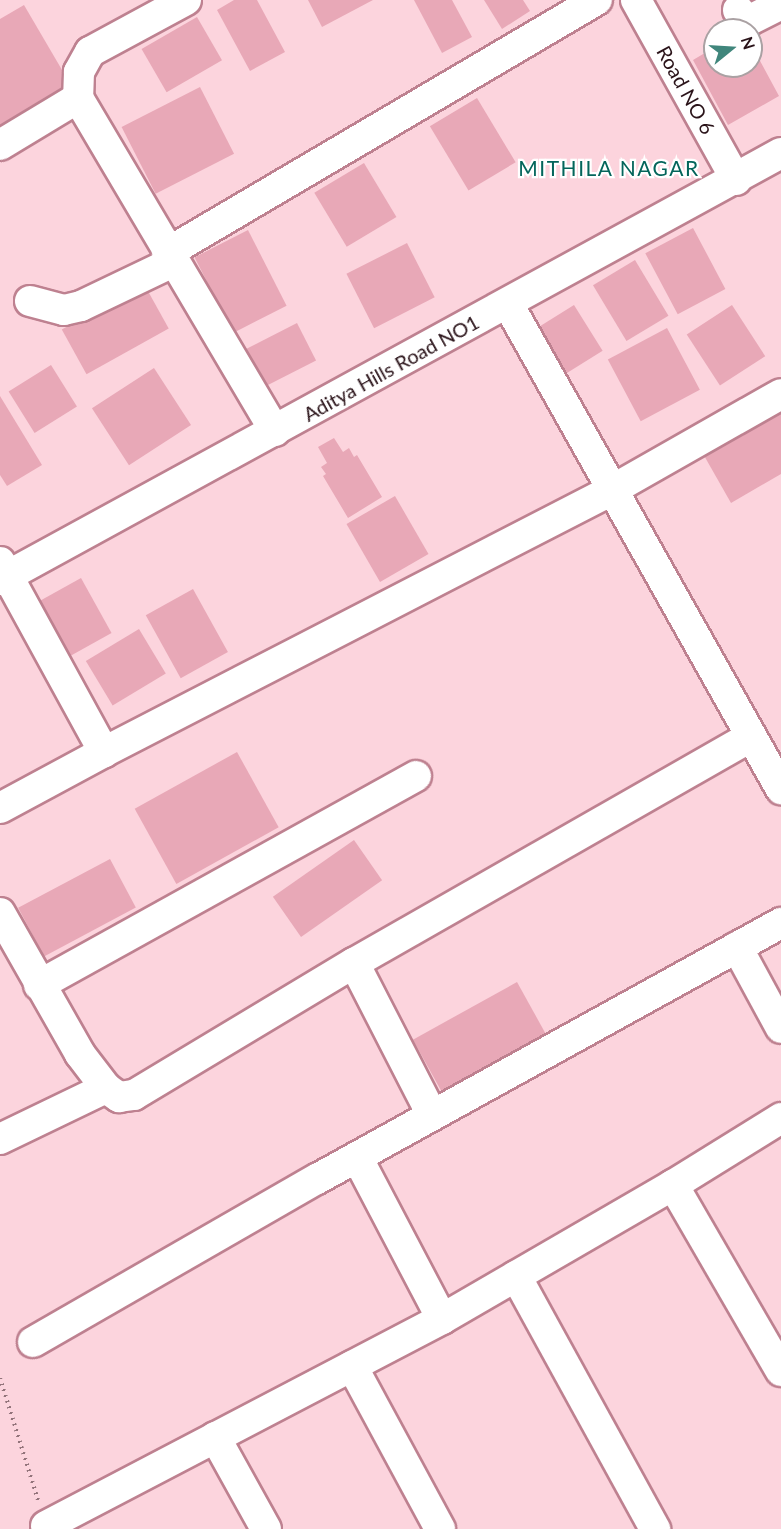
<!DOCTYPE html>
<html>
<head>
<meta charset="utf-8">
<style>
	body { margin:0 }
	#map { position:relative; width:781px; height:1529px; overflow:hidden; background:#fcd4dd; font-family:Lato,sans-serif }
	div>[style] { position:absolute }
	.building>* { inset:0; background:#e8a8b7; transform-origin:0 0 }
	.path>* { height:4px; margin-top:-2px; transform-origin:0; background:repeating-linear-gradient(90deg,#92737a 0 1.5px,transparent 0 6px) }
	.roads { filter:drop-shadow(2px 0 #be8190) drop-shadow(-2px 0 #be8190) drop-shadow(0 2px #be8190) drop-shadow(0 -2px #be8190) }
	.minor>* { height:30px; margin:-15px; padding:0 15px; transform-origin:15px; border-radius:15px; background:#fff }
	span { translate:-50% -50%; white-space:nowrap; text-align:center; line-height:1.15; -webkit-text-stroke:4.5px #fff; paint-order:stroke }
	.street-label { font-size:20px; color:#2a1319 }
	.neighbourhood-label { font-size:21px; color:#04655b; letter-spacing:1.5px }
	.north { position:absolute; left:703px; top:18px; width:60px; height:60px; box-sizing:border-box; background:#fff; border:2px solid #aaa1a3; border-radius:50%; rotate:72deg; font-size:16px; font-weight:700; line-height:24px; text-align:center; color:#2a1319 }
	.north::after { content:''; display:block; margin:auto; width:21px; height:27px; background:#40867c; clip-path:polygon(50% 0,100% 100%,50% 72%,0 100%) }
</style>
</head>
<body>
<div id="map">
	<div class="building">
		<i style="clip-path:polygon(234px 0,257px 0,285px 52px,250px 71px,217px 10px)"></i>
		<i style="clip-path:polygon(308px 0,373px 0,322px 27px)"></i>
		<i style="clip-path:polygon(414px 0,452px 0,472px 37px,442px 53px)"></i>
		<i style="clip-path:polygon(484px 0,523px 0,530px 11px,502px 29px)"></i>
		<i style="clip-path:polygon(24px 5px,72px 87px,0 129px,0 19px)"></i>
		<i style="left:197px;top:17px;width:50px;height:64px;rotate:60deg"></i>
		<i style="clip-path:polygon(751px 44px,779px 96px,728px 125px,693px 60px,715px 47px,715px 66px,751px 66px)"></i>
		<i style="left:200px;top:87px;width:75px;height:88px;rotate:63deg"></i>
		<i style="left:477px;top:98px;width:75px;height:55px;rotate:59deg"></i>
		<i style="left:364px;top:163px;width:63px;height:58px;rotate:59deg"></i>
		<i style="left:693px;top:228px;width:69px;height:54px;rotate:62deg"></i>
		<i style="left:248px;top:230px;width:85px;height:60px;rotate:63deg"></i>
		<i style="left:407px;top:243px;width:61px;height:68px;rotate:63deg"></i>
		<i style="left:635px;top:260px;width:65px;height:49px;rotate:59deg"></i>
		<i style="left:144px;top:284px;width:51px;height:94px;rotate:61deg"></i>
		<i style="left:574px;top:305px;width:54px;height:52px;rotate:58deg"></i>
		<i style="left:732px;top:305px;width:61px;height:54px;rotate:57deg"></i>
		<i style="left:297px;top:323px;width:42px;height:65px;rotate:63deg"></i>
		<i style="left:667px;top:328px;width:70px;height:67px;rotate:62deg"></i>
		<i style="left:51px;top:365px;width:49px;height:50px;rotate:58deg"></i>
		<i style="left:154px;top:368px;width:68px;height:74px;rotate:57deg"></i>
		<i style="clip-path:polygon(0 396px,42px 465px,7px 486px,0 475px)"></i>
		<i style="clip-path:polygon(781px 407px,781px 474px,731px 503px,702px 452px)"></i>
		<i style="clip-path:polygon(334px 438px,343px 452px,349px 448px,354px 457px,357px 455px,382px 497px,348px 518px,323px 476px,326px 474px,321px 467px,327px 463px,318px 447px)"></i>
		<i style="left:395px;top:496px;width:67px;height:56px;rotate:60deg"></i>
		<i style="left:81px;top:578px;width:63px;height:55px;rotate:61deg"></i>
		<i style="left:193px;top:589px;width:72px;height:54px;rotate:61deg"></i>
		<i style="left:139px;top:629px;width:52px;height:62px;rotate:59deg"></i>
		<i style="left:237px;top:752px;width:86px;height:117px;rotate:61deg"></i>
		<i style="left:354px;top:840px;width:49px;height:99px;rotate:55deg"></i>
		<i style="left:110px;top:859px;width:55px;height:104px;rotate:62deg"></i>
		<i style="left:517px;top:982px;width:60px;height:119px;rotate:61deg"></i>
	</div>
	<div class="path">
		<i style="left:0;top:1378px;width:128px;rotate:72.7deg"></i>
	</div>
	<div class="roads">
		<div class="minor">
			<i style="left:186px;top:0;width:109px;rotate:151.6deg"></i>
			<i style="left:90px;top:52px;width:23px;rotate:119deg"></i>
			<i style="left:79px;top:72px;width:26px;rotate:92deg"></i>
			<i style="left:78px;top:98px;width:387px;rotate:59.4deg"></i>
			<i style="left:636px;top:0;width:206px;rotate:60.9deg"></i>
			<i style="left:738px;top:10px;width:11px;rotate:52deg"></i>
			<i style="left:745px;top:19px;width:5px;rotate:11deg"></i>
			<i style="left:750px;top:20px;width:35px;rotate:-27deg"></i>
			<i style="left:0;top:145px;width:91px;rotate:-31.1deg"></i>
			<i style="left:167px;top:253px;width:499px;rotate:-30.5deg"></i>
			<i style="left:30px;top:301px;width:35px;rotate:15deg"></i>
			<i style="left:64px;top:310px;width:17px;rotate:-13deg"></i>
			<i style="left:81px;top:306px;width:102px;rotate:-25.6deg"></i>
			<i style="left:508px;top:304px;width:557px;rotate:60.63deg"></i>
			<i style="left:0;top:562px;width:217px;rotate:61.3deg"></i>
			<i style="left:104px;top:752px;width:118px;rotate:151.7deg"></i>
			<i style="left:0;top:580px;width:890px;rotate:-28.67deg"></i>
			<i style="left:104px;top:752px;width:572px;rotate:-27.28deg"></i>
			<i style="left:612px;top:490px;width:194px;rotate:-29.6deg"></i>
			<i style="left:0;top:913px;width:162px;rotate:60.4deg"></i>
			<i style="left:80px;top:1054px;width:43px;rotate:52.6deg"></i>
			<i style="left:106px;top:1088px;width:16px;rotate:35deg"></i>
			<i style="left:119px;top:1097px;width:15px;rotate:-8deg"></i>
			<i style="left:134px;top:1095px;width:257px;rotate:-31deg"></i>
			<i style="left:354px;top:963px;width:457px;rotate:-29.7deg"></i>
			<i style="left:737px;top:947px;width:92px;rotate:61.5deg"></i>
			<i style="left:354px;top:963px;width:171px;rotate:62.8deg"></i>
			<i style="left:39px;top:985px;width:431px;rotate:-29deg"></i>
			<i style="left:0;top:1139px;width:118px;rotate:-25.7deg"></i>
			<i style="left:357px;top:1157px;width:183px;rotate:62.3deg"></i>
			<i style="left:673px;top:1185px;width:215px;rotate:59.9deg"></i>
			<i style="left:516px;top:1276px;width:289px;rotate:61.2deg"></i>
			<i style="left:33px;top:1342px;width:327px;rotate:-29.9deg"></i>
			<i style="left:317px;top:1179px;width:530px;rotate:-28.89deg"></i>
			<i style="left:352px;top:1366px;width:185px;rotate:61.6deg"></i>
			<i style="left:215px;top:1437px;width:105px;rotate:61deg"></i>
			<i style="left:46px;top:1526px;width:447px;rotate:-27.6deg"></i>
			<i style="left:442px;top:1319px;width:267px;rotate:-30.1deg"></i>
			<i style="left:673px;top:1185px;width:127px;rotate:-31.8deg"></i>
		</div>
	</div>
	<div class="street-label">
		<span style="left:686px;top:90px;rotate:61deg">Road NO 6</span>
		<span style="left:391px;top:368px;rotate:-29deg">Aditya Hills Road NO1</span>
	</div>
	<div class="neighbourhood-label">
		<span style="left:609px;top:168px">MITHILA NAGAR</span>
	</div>
	<div class="north">N</div>
</div>
</body>
</html>
